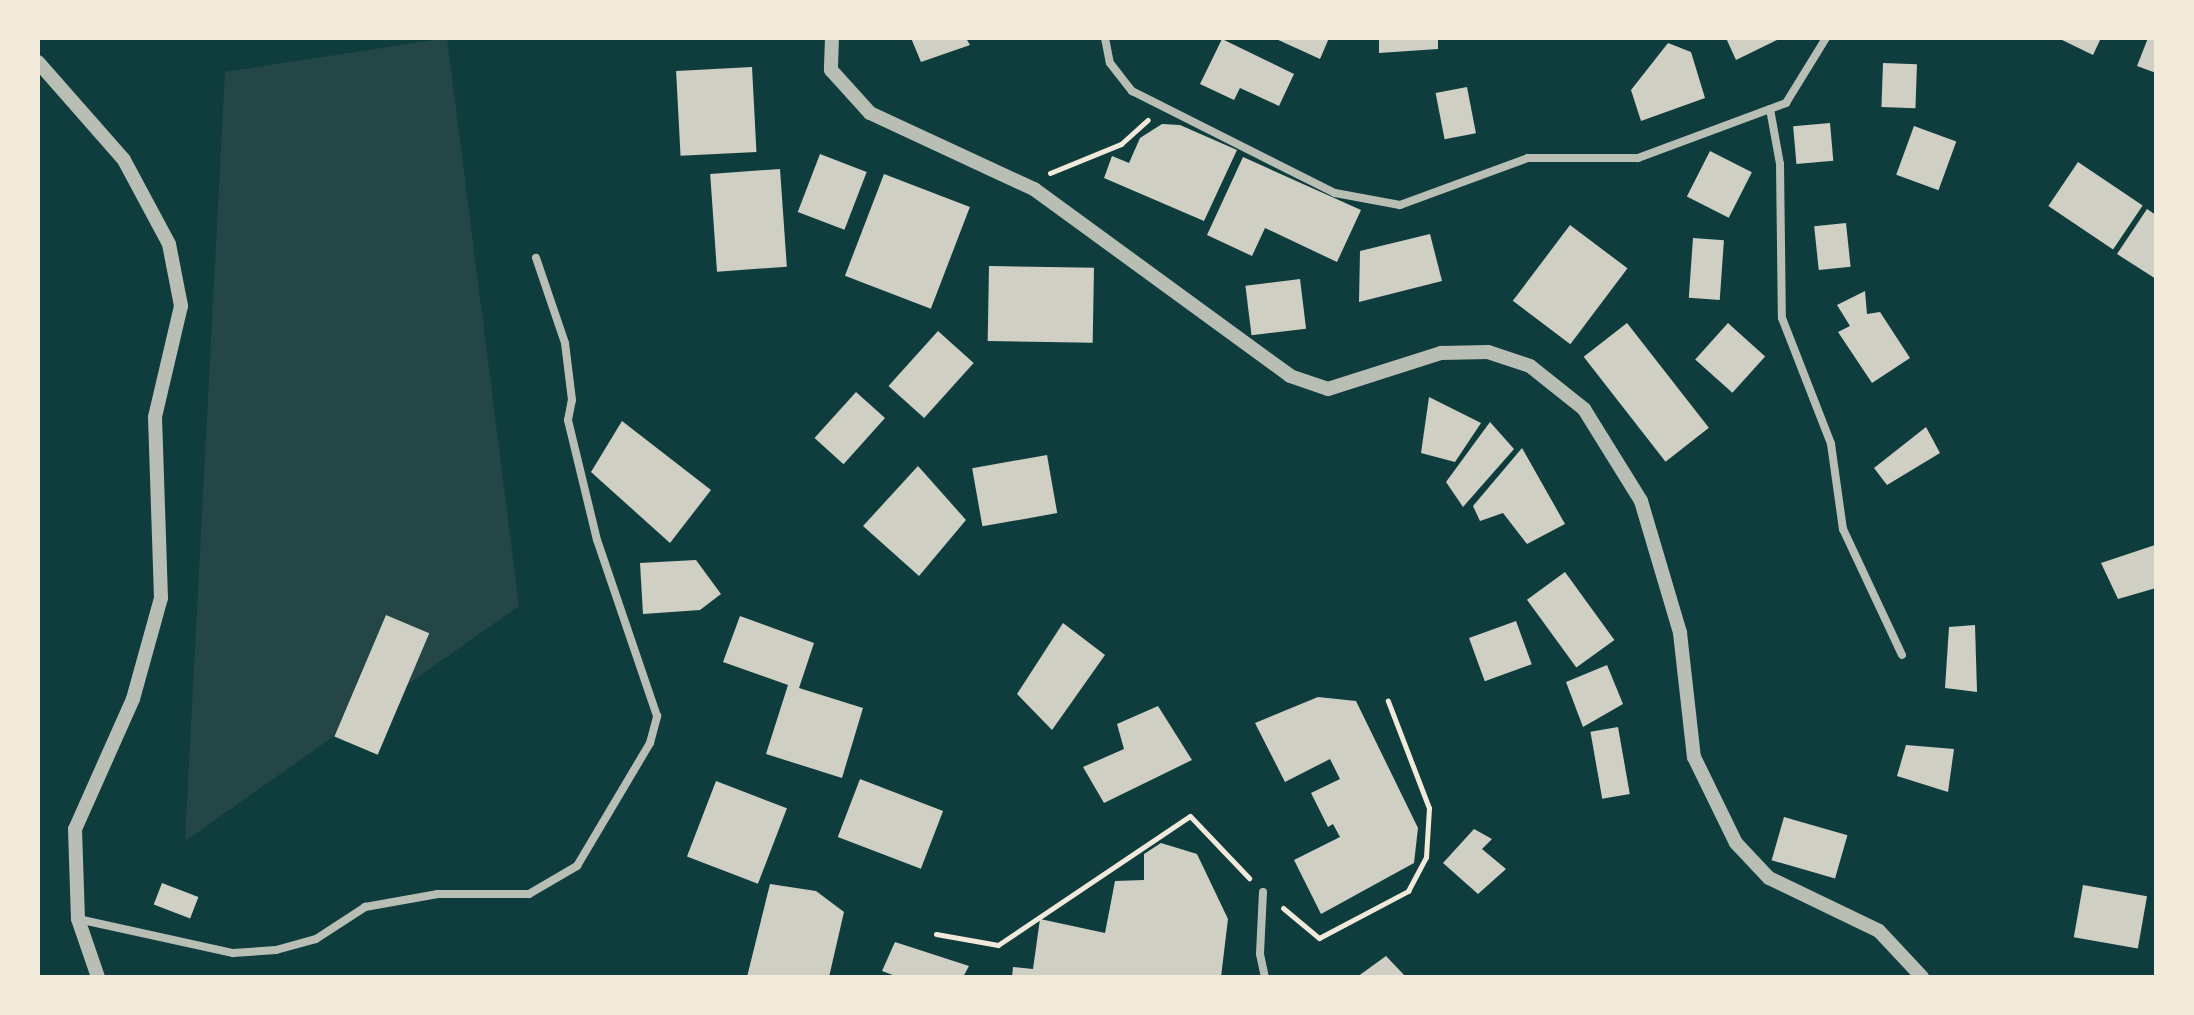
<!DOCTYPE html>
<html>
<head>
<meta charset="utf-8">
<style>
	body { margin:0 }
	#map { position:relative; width:2194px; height:1015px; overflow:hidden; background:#0f3d3e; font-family:Mulish,sans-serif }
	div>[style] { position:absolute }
	.green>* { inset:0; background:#244646 }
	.building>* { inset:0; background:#cfcfc3; transform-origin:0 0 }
	.path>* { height:5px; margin:-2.5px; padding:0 2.5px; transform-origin:2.5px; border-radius:2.5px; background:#f1e9da }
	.minor>* { height:8px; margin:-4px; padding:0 4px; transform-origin:4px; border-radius:4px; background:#b8beb3 }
	.tertiary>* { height:14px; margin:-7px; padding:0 7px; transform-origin:7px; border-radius:7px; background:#b8beb3 }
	span { translate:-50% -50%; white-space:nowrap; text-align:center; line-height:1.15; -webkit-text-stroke:8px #f1e9da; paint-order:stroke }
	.frame { position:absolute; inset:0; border:40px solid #f1e9da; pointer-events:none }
</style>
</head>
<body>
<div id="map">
	<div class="green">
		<i style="clip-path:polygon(447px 38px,519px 606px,185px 841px,225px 72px)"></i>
	</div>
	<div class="building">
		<i style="clip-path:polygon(911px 38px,966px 38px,970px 45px,921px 62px)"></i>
		<i style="clip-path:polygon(1274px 38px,1329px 38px,1320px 59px)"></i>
		<i style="clip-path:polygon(1379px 38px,1438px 38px,1438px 49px,1379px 53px)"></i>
		<i style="clip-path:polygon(1726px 38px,1781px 38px,1736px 60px)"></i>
		<i style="clip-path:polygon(2058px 38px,2101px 38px,2093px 55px)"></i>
		<i style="clip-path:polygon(2148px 38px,2156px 38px,2156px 73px,2137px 66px)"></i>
		<i style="clip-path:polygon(1222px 39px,1294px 74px,1279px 106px,1240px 88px,1234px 100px,1200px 84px)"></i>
		<i style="clip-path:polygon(1668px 43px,1691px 52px,1705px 98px,1641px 121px,1631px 90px)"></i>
		<i style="left:1883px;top:63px;width:34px;height:44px;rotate:2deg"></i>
		<i style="left:752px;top:67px;width:85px;height:76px;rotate:87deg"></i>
		<i style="left:1467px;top:87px;width:47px;height:32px;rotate:79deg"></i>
		<i style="left:1830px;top:123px;width:38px;height:37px;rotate:85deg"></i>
		<i style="clip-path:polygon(1162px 124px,1180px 125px,1237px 150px,1204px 221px,1104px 178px,1112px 156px,1129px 163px,1140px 138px)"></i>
		<i style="left:1914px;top:126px;width:45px;height:52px;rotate:20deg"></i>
		<i style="left:1710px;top:151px;width:47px;height:51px;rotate:27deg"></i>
		<i style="left:820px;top:154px;width:50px;height:62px;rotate:21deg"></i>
		<i style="clip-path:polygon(1243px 157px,1361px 210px,1337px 262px,1265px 228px,1252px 256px,1207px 235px)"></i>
		<i style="left:2078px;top:162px;width:78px;height:53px;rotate:34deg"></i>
		<i style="left:780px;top:169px;width:98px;height:70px;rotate:86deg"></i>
		<i style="left:884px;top:174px;width:92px;height:109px;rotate:21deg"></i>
		<i style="clip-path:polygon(2147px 209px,2156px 215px,2156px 279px,2117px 254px)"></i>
		<i style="left:1846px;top:223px;width:44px;height:32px;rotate:84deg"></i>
		<i style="left:1570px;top:225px;width:72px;height:95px;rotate:37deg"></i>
		<i style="clip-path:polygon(1430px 234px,1442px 281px,1359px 302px,1360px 251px)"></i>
		<i style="left:1693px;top:238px;width:31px;height:60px;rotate:4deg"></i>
		<i style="left:989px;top:266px;width:105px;height:75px;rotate:1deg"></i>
		<i style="left:1300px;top:279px;width:50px;height:55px;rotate:83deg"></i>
		<i style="clip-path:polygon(1865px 291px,1867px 314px,1880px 312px,1910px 358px,1872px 383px,1838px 332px,1850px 326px,1837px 305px)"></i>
		<i style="left:1627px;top:323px;width:133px;height:55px;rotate:52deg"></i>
		<i style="left:1728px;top:323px;width:50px;height:49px;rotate:42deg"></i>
		<i style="left:938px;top:331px;width:48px;height:74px;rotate:42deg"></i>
		<i style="left:856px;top:392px;width:39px;height:62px;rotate:42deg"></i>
		<i style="clip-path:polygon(1429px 397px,1481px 423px,1455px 462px,1421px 453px)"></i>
		<i style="clip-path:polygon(622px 421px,711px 490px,670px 543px,591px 472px)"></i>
		<i style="clip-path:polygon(1490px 422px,1514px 449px,1463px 507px,1446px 482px)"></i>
		<i style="clip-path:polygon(1926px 427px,1940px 453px,1887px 485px,1874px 468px)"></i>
		<i style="clip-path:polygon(1522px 448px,1565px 524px,1527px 544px,1503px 513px,1480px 521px,1473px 506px)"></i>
		<i style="left:1047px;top:455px;width:59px;height:76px;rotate:80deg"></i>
		<i style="clip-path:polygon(918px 466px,966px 520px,919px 576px,863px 526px)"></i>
		<i style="clip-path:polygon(2155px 545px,2156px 588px,2118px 599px,2101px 563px)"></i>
		<i style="clip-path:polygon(696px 560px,721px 594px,700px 610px,643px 614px,640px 563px)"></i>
		<i style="left:1565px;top:572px;width:84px;height:47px;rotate:54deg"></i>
		<i style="left:386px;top:615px;width:47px;height:132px;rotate:23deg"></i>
		<i style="clip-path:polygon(740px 616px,814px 643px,799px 688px,863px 708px,842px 778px,766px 754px,788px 685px,723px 662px)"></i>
		<i style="left:1516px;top:621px;width:46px;height:50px;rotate:70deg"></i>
		<i style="clip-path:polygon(1063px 623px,1105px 655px,1052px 730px,1017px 694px)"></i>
		<i style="clip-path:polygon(1975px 625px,1977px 692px,1945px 688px,1949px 627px)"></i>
		<i style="clip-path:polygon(1607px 665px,1623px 704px,1583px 727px,1566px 682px)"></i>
		<i style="clip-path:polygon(1318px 697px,1356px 701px,1418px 828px,1414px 863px,1321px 914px,1294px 860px,1340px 837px,1333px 824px,1328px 827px,1311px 793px,1340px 779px,1330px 759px,1285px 782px,1255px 723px)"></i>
		<i style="clip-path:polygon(1158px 706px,1192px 760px,1104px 803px,1083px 767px,1124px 749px,1117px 724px)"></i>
		<i style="left:1618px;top:727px;width:68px;height:28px;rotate:80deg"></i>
		<i style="clip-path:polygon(1906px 745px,1954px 749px,1948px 792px,1897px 776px)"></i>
		<i style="left:860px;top:779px;width:89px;height:62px;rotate:21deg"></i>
		<i style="left:716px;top:781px;width:76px;height:81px;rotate:21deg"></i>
		<i style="left:1784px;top:817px;width:66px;height:45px;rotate:16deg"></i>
		<i style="clip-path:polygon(1474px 829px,1492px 839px,1482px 849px,1506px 869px,1478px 894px,1443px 863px)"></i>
		<i style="clip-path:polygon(1161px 843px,1197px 854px,1228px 919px,1221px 977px,1012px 977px,1013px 967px,1033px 969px,1040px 919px,1105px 933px,1115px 881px,1144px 880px,1144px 854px)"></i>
		<i style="left:162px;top:883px;width:39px;height:23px;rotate:21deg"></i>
		<i style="clip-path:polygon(770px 884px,816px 891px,844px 912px,829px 977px,747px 977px)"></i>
		<i style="left:2083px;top:885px;width:65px;height:53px;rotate:10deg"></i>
		<i style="clip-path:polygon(895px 942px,969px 966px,963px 977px,898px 977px,882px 971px)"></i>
		<i style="clip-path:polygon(1386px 956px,1406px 977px,1357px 977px)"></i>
	</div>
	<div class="path">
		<i style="left:1050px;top:173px;width:77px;rotate:-22.2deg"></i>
		<i style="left:1121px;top:144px;width:36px;rotate:-42deg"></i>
		<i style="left:1283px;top:908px;width:47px;rotate:39.8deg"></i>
		<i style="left:1319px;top:938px;width:101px;rotate:-27.8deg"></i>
		<i style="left:1408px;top:891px;width:38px;rotate:-62deg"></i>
		<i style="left:1426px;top:857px;width:49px;rotate:-86.5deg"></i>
		<i style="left:1429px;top:808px;width:115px;rotate:-111deg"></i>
		<i style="left:936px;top:934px;width:63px;rotate:10.1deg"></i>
		<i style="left:998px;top:945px;width:231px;rotate:-33.9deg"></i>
		<i style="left:1190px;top:816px;width:86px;rotate:46.4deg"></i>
	</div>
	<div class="minor">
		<i style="left:1105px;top:38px;width:25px;rotate:79deg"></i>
		<i style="left:1110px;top:63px;width:36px;rotate:52deg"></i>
		<i style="left:1132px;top:91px;width:227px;rotate:26.7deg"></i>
		<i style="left:1335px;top:193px;width:66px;rotate:10.5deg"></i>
		<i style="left:1400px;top:205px;width:136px;rotate:-20.2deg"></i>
		<i style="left:1528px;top:158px;width:110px"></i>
		<i style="left:1638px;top:158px;width:158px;rotate:-20.4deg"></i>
		<i style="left:1786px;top:103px;width:76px;rotate:-58.4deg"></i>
		<i style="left:1770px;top:109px;width:56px;rotate:79.7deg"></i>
		<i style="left:1780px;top:164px;width:154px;rotate:89.3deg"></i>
		<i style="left:1782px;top:318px;width:135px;rotate:68.7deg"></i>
		<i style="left:1831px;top:444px;width:86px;rotate:82deg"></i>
		<i style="left:1843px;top:529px;width:139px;rotate:64.9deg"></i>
		<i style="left:1263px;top:892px;width:62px;rotate:92.8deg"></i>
		<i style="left:1260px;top:954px;width:24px;rotate:78deg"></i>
		<i style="left:78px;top:919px;width:159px;rotate:12.4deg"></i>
		<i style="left:233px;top:953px;width:43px;rotate:-4deg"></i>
		<i style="left:276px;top:950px;width:41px;rotate:-15.4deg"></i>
		<i style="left:316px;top:939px;width:59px;rotate:-33.1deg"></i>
		<i style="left:365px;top:907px;width:74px;rotate:-10.1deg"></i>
		<i style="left:438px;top:894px;width:91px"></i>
		<i style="left:529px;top:894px;width:56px;rotate:-30.3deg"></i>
		<i style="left:577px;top:866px;width:143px;rotate:-59.3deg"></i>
		<i style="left:650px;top:743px;width:28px;rotate:-75deg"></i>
		<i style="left:657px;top:716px;width:186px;rotate:-108.8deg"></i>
		<i style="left:597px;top:540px;width:123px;rotate:-103.6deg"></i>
		<i style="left:568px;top:420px;width:20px;rotate:-79deg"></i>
		<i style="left:572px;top:400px;width:57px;rotate:-97deg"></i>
		<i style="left:565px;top:343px;width:90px;rotate:-108.8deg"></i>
	</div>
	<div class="tertiary">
		<i style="left:832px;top:38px;width:32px;rotate:92deg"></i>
		<i style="left:831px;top:70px;width:58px;rotate:47.8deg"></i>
		<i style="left:870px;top:113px;width:181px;rotate:24.9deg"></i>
		<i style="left:1034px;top:189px;width:317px;rotate:36.1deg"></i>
		<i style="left:1290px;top:376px;width:40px;rotate:18.9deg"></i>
		<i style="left:1328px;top:389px;width:119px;rotate:-17.7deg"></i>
		<i style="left:1441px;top:353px;width:47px;rotate:-1.2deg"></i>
		<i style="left:1488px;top:352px;width:44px;rotate:18.4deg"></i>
		<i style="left:1530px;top:366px;width:69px;rotate:38.5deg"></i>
		<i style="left:1584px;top:409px;width:108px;rotate:58.2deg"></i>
		<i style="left:1641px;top:501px;width:138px;rotate:73.5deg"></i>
		<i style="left:1680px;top:633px;width:125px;rotate:83.6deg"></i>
		<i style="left:1694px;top:757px;width:96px;rotate:64deg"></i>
		<i style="left:1736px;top:843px;width:48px;rotate:46.7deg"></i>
		<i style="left:1769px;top:878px;width:122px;rotate:25.7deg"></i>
		<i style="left:1879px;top:931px;width:63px;rotate:46.9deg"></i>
		<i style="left:38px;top:62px;width:130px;rotate:48.7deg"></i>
		<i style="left:124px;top:160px;width:95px;rotate:61.8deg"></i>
		<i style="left:169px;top:244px;width:63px;rotate:79deg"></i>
		<i style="left:181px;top:306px;width:114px;rotate:103.2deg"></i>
		<i style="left:155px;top:417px;width:181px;rotate:88.1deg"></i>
		<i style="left:161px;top:598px;width:105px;rotate:105.5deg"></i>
		<i style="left:133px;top:699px;width:142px;rotate:114deg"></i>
		<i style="left:75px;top:829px;width:90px;rotate:88.1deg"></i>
		<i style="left:78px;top:919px;width:61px;rotate:71deg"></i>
	</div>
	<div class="frame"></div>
</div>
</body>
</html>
